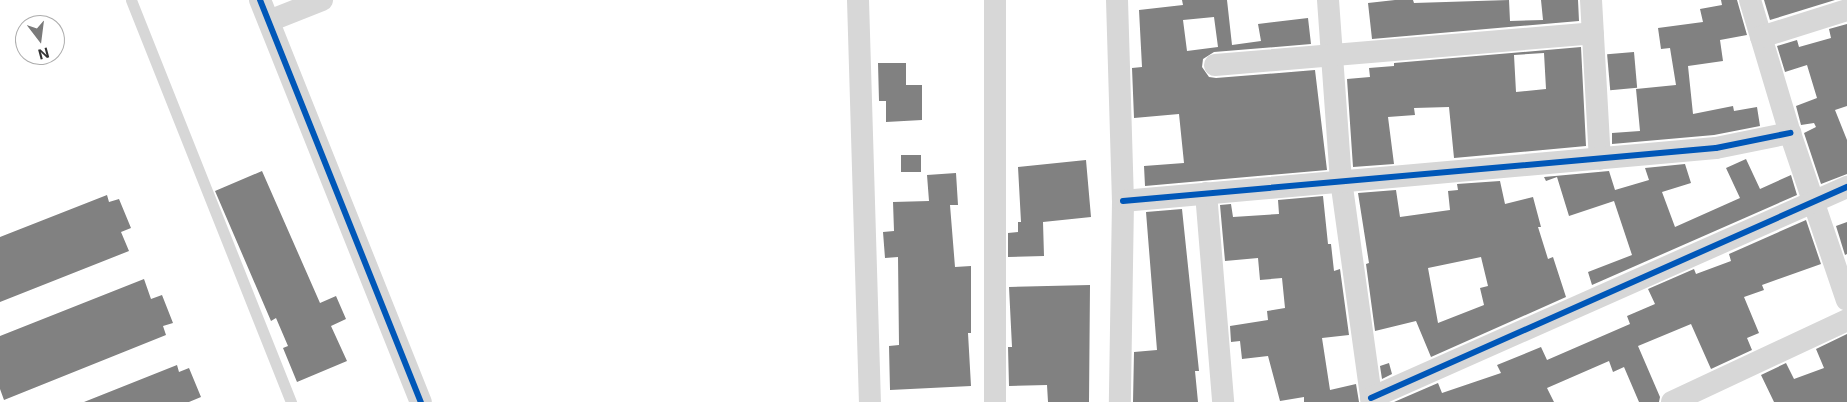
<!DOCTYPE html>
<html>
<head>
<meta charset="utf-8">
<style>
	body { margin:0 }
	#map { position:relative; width:1847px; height:402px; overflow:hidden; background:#fff; font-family:Inter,sans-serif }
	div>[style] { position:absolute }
	.building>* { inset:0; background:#818181; transform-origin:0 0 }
	.service>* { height:11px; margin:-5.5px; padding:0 5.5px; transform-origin:5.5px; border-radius:5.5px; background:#d7d7d7 }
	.minor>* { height:22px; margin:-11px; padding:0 11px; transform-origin:11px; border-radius:11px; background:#d7d7d7 }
	.cycleway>* { height:6px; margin:-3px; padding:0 3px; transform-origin:3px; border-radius:3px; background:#0057b8 }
	span { translate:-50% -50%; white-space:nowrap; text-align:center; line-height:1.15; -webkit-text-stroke:5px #fff; paint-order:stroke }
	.north { position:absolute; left:15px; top:15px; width:50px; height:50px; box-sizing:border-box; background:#fff; border:1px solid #adadad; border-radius:50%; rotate:165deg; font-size:14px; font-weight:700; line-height:20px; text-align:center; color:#333 }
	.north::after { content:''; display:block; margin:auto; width:18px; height:22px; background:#7a7a7a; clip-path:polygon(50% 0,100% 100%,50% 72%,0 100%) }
</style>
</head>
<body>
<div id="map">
	<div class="building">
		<i style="clip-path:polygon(evenodd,1182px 0,1227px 0,1232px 45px,1261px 41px,1258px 24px,1308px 18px,1311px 44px,1214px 52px,1203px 59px,1202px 67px,1209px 77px,1216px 78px,1315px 70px,1327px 170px,1145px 186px,1144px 166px,1184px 163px,1179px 114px,1134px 118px,1132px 68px,1142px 67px,1139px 10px,1183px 5px,1182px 0,1214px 17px,1218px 47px,1187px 51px,1183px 20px,1214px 17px)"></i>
		<i style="clip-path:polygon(1395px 0,1413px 0,1414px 3px,1509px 0,1510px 21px,1543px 20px,1541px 0,1578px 0,1579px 21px,1372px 39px,1368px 3px)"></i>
		<i style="clip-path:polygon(1721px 0,1737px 0,1747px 35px,1720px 40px,1723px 61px,1688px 66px,1693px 114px,1733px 106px,1734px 111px,1757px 107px,1760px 126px,1714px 135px,1612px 144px,1612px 133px,1640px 131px,1636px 89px,1676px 85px,1670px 48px,1661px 49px,1658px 28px,1703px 22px,1700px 9px,1722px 5px)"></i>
		<i style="clip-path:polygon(1764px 0,1835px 0,1770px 20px)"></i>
		<i style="clip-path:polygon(1847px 24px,1847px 106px,1835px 110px,1847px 140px,1847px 174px,1821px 184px,1804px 133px,1816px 127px,1814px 123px,1801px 125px,1796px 106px,1817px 98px,1807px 65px,1785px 72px,1777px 46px,1797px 40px,1799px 47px,1831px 38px,1829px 29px)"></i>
		<i style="clip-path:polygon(evenodd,1581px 47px,1586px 146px,1454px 158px,1449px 107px,1414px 108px,1415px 115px,1388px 117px,1394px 164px,1353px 167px,1347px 79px,1370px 77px,1369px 68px,1394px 66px,1394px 63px,1581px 47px,1544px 53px,1546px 89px,1516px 92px,1514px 55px,1544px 53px)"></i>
		<i style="left:1634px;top:52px;width:36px;height:27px;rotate:85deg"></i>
		<i style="clip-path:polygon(878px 63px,906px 63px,906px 85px,922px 85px,922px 120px,886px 122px,886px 101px,879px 101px)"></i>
		<i style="left:901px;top:155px;width:20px;height:17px"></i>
		<i style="clip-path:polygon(1746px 159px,1760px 189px,1791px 175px,1797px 195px,1592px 285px,1588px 272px,1632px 255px,1614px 201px,1569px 216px,1557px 177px,1546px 181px,1544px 177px,1609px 171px,1615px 190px,1649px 180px,1645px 168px,1685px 164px,1691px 183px,1662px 192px,1675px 227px,1740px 198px,1726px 168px)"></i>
		<i style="clip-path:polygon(1086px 160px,1091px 217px,1043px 222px,1044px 256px,1008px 257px,1008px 233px,1018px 232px,1018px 222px,1021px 222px,1018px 167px)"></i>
		<i style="clip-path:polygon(262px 171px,320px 303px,336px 296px,346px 319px,331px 326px,347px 361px,297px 382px,283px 348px,288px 346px,276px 318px,271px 321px,215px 191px)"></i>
		<i style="clip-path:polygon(956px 173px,958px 205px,950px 205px,955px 267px,971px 266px,971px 333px,968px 333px,971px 386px,890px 390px,889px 346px,899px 345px,898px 257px,885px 258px,883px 232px,894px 231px,893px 202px,929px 201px,927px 175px)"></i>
		<i style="clip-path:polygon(evenodd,1500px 181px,1505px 204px,1533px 197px,1541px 227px,1538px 227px,1548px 259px,1553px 257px,1566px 297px,1431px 357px,1416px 321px,1375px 331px,1366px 264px,1369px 263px,1358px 193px,1396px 190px,1400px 217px,1450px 210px,1448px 191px,1458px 190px,1457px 184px,1500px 181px,1481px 257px,1488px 286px,1480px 288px,1484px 305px,1438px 323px,1428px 268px,1481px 257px)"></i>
		<i style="clip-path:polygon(107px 195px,109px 202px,119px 199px,131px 228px,121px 232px,129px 251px,0 302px,0 237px)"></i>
		<i style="clip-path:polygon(1323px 196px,1328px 244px,1331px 244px,1334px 271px,1340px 269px,1349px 335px,1322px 338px,1330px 390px,1356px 384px,1359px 402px,1304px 402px,1304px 397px,1280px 401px,1268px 356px,1242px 359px,1240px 341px,1231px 342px,1230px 326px,1268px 320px,1267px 311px,1285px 308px,1282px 278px,1260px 280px,1258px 258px,1225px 261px,1220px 205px,1231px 204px,1233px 217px,1279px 214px,1278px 200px)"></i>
		<i style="clip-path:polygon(1182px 209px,1199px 371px,1195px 371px,1198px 402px,1133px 402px,1134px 352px,1157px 350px,1146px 212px)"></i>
		<i style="clip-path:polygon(1806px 220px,1821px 264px,1762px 285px,1764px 290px,1744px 297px,1759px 333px,1747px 338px,1752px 350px,1711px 369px,1691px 324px,1638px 346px,1660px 397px,1659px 402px,1639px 402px,1624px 367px,1613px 372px,1609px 361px,1547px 388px,1554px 402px,1394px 402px,1438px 383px,1442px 393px,1501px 373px,1497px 365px,1541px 347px,1547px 360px,1630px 324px,1627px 316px,1655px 304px,1648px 289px,1694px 269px,1696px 274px,1731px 261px,1729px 254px)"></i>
		<i style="clip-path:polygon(1847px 222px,1847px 254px,1845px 255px,1836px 226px)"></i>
		<i style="clip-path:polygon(144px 279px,151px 299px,162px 295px,173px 323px,163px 326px,166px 335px,4px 400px,0 389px,0 336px)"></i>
		<i style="clip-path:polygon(1090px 285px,1089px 402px,1048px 402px,1047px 385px,1009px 386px,1008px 347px,1012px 347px,1009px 287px)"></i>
		<i style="clip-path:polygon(1847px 334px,1847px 402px,1774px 402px,1761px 375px,1786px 363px,1794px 379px,1824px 368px,1816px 349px)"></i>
		<i style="clip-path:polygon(1389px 363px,1392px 374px,1382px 379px,1380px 366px)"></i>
		<i style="clip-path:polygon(177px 365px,179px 372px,189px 368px,201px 397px,189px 402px,84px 402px)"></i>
	</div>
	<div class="service">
		<i style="left:131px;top:0;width:433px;rotate:68.3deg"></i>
	</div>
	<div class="minor">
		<i style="left:260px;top:0;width:433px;rotate:68.2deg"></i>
		<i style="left:858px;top:0;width:402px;rotate:88.3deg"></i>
		<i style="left:1117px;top:0;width:201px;rotate:88.3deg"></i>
		<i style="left:1123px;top:201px;width:201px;rotate:90.9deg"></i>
		<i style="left:1328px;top:0;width:180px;rotate:85.9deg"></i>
		<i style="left:1341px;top:180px;width:224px;rotate:82.1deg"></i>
		<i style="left:1591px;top:0;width:159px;rotate:86.8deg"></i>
		<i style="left:1750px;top:0;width:139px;rotate:73.3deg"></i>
		<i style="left:1790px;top:133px;width:176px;rotate:71.2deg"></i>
		<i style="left:269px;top:21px;width:57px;rotate:-21.6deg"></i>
		<i style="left:1761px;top:37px;width:90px;rotate:-17.4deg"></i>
		<i style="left:1215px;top:65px;width:379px;rotate:-4.8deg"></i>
		<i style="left:1206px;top:193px;width:210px;rotate:85.3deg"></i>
		<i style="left:1123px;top:201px;width:595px;rotate:-5.11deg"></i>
		<i style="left:1716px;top:148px;width:76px;rotate:-11.5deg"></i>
		<i style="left:1371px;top:398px;width:521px;rotate:-23.91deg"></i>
		<i style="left:995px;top:402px;width:402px;rotate:-90deg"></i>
		<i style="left:1672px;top:402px;width:193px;rotate:-25.1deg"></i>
	</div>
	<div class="cycleway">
		<i style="left:260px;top:0;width:433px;rotate:68.2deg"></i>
		<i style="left:1123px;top:201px;width:595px;rotate:-5.11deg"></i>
		<i style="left:1716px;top:148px;width:76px;rotate:-11.5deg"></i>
		<i style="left:1371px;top:398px;width:521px;rotate:-23.91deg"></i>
	</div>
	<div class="north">N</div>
</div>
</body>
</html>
